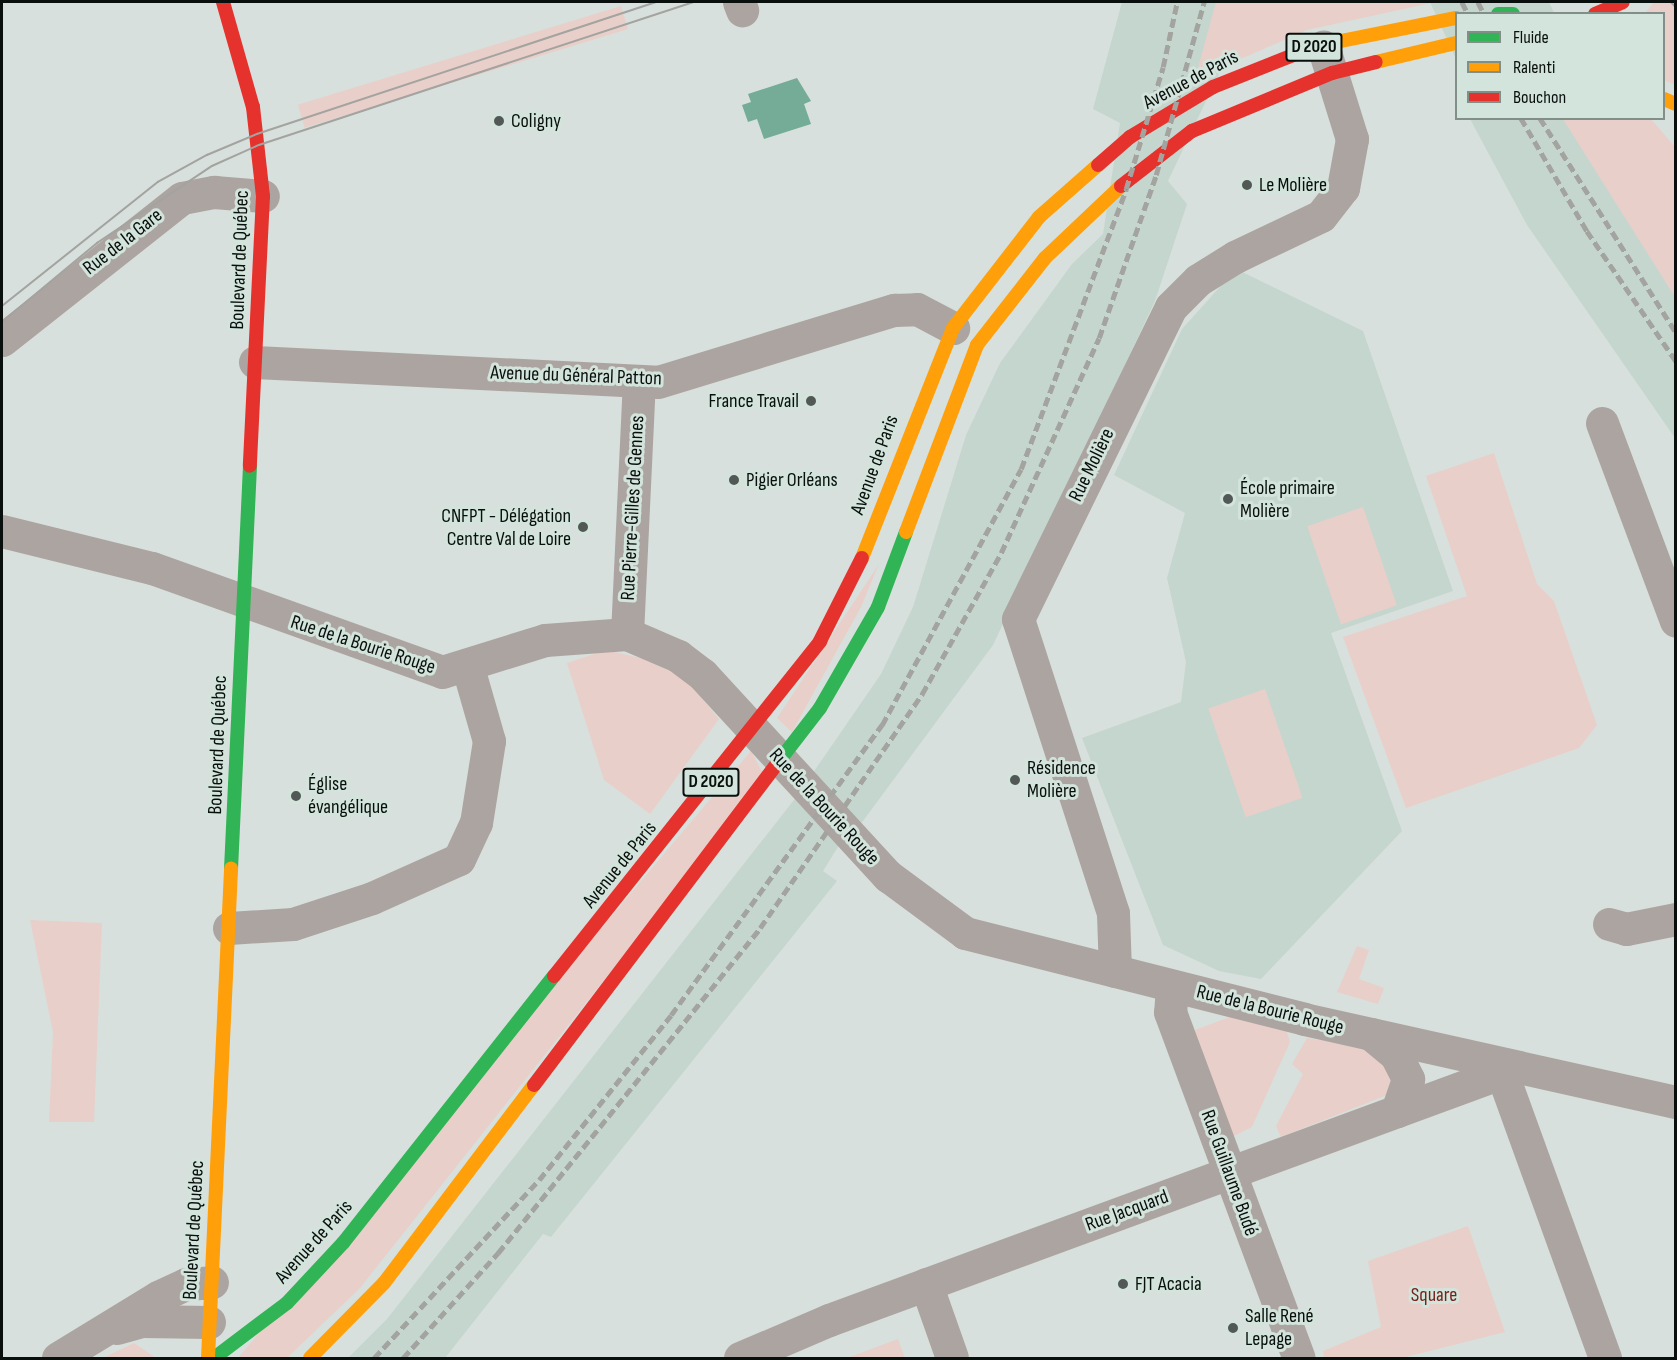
<!DOCTYPE html>
<html>
<head>
<meta charset="utf-8">
<style>
	body { margin:0 }
	#map { position:relative; width:1677px; height:1360px; overflow:hidden; background:#d7e0dc; font-family:"Sofia Sans Condensed",sans-serif }
	div>[style] { position:absolute }
	.built>* { inset:0; background:#c5d6ce }
	.green>* { inset:0; background:#e9cfc9; transform-origin:0 0 }
	.water>* { inset:0; background:#74ac97 }
	.street>* { height:33px; margin:-16.5px; padding:0 16.5px; transform-origin:16.5px; border-radius:16.5px; background:#aca4a1 }
	.fast>* { height:14px; margin:-7px; padding:0 7px; transform-origin:7px; border-radius:7px; background:#30b455 }
	.slow>* { height:14px; margin:-7px; padding:0 7px; transform-origin:7px; border-radius:7px; background:#ff9f0a }
	.jam>* { height:14px; margin:-7px; padding:0 7px; transform-origin:7px; border-radius:7px; background:#e5322d }
	.tram>* { height:1.5px; margin:-0.75px; padding:0 0.75px; transform-origin:0.75px; border-radius:0.75px; background:#a3a3a0 }
	.rail>* { height:4.5px; margin-top:-2.25px; transform-origin:0; background:repeating-linear-gradient(90deg,#a3a3a0 0 9px,transparent 0 13.5px) }
	.dots>* { width:16px; height:16px; translate:-50% -50%; box-sizing:border-box; border:3px solid #d3e4dc; border-radius:50% }
	span { translate:-50% -50%; white-space:nowrap; text-align:center; line-height:1.15; -webkit-text-stroke:6px #d3e4dc; paint-order:stroke }
	.shield-label span { padding:2px 4px; background:#d3e4dc; border:2px solid; border-radius:4px; -webkit-text-stroke-width:0 }
	.shield-label { font-size:18px; color:#090f0c; font-weight:700 }
	.street-label { font-size:20px; color:#090f0c }
	.poi-label { font-size:20px; color:#090f0c }
	.left { translate:0 -50%; text-align:left }
	.right { translate:-100% -50%; text-align:right }
	.park-label { font-size:20px; color:#76221b }
	.frame { position:absolute; inset:0; border:3px solid #090f0c; pointer-events:none }
	.legend { position:absolute; left:1455px; top:12px; width:210px; height:108px; box-sizing:border-box; background:#d3e4dc; border:2px solid #828f89; margin:0; padding:8px 10px; list-style:none; font-size:18px; color:#090f0c }
	.legend li { display:flex; align-items:center; gap:12px; height:30px }
	.legend b { width:30px; border:2px solid #828f89 }
</style>
</head>
<body>
<div id="map">
	<div class="built">
		<i style="clip-path:polygon(1122px 2px,1239px 2px,1226px 59px,1168px 181px,1187px 204px,1155px 301px,993px 645px,863px 821px,841px 842px,823px 871px,837px 881px,551px 1237px,543px 1234px,445px 1358px,348px 1358px,387px 1319px,797px 796px,881px 674px,913px 607px,966px 435px,1000px 363px,1072px 264px,1103px 234px,1120px 123px,1093px 109px)"></i>
		<i style="clip-path:polygon(1430px 2px,1549px 2px,1554px 13px,1456px 14px,1456px 59px)"></i>
		<i style="clip-path:polygon(1470px 119px,1604px 119px,1675px 181px,1675px 438px,1527px 225px)"></i>
		<i style="clip-path:polygon(1236px 269px,1363px 331px,1453px 591px,1331px 633px,1402px 831px,1261px 979px,1219px 971px,1163px 945px,1082px 738px,1181px 702px,1186px 662px,1167px 578px,1185px 513px,1114px 475px,1182px 329px)"></i>
	</div>
	<div class="green">
		<i style="clip-path:polygon(1216px 2px,1436px 2px,1307px 30px,1195px 79px)"></i>
		<i style="clip-path:polygon(1654px 2px,1675px 2px,1675px 85px,1664px 80px,1664px 14px,1645px 13px)"></i>
		<i style="left:621px;top:6px;width:24px;height:338px;rotate:73deg"></i>
		<i style="clip-path:polygon(1563px 119px,1651px 119px,1675px 147px,1675px 297px)"></i>
		<i style="clip-path:polygon(1494px 453px,1537px 584px,1554px 601px,1597px 725px,1579px 748px,1406px 808px,1343px 637px,1467px 596px,1426px 476px)"></i>
		<i style="left:1363px;top:507px;width:104px;height:59px;rotate:71deg"></i>
		<i style="clip-path:polygon(879px 564px,861px 607px,792px 732px,777px 718px)"></i>
		<i style="clip-path:polygon(606px 650px,649px 660px,687px 680px,719px 719px,650px 814px,604px 780px,567px 663px)"></i>
		<i style="left:1265px;top:689px;width:115px;height:60px;rotate:71deg"></i>
		<i style="clip-path:polygon(751px 751px,765px 777px,360px 1288px,287px 1358px,238px 1358px)"></i>
		<i style="clip-path:polygon(30px 920px,102px 923px,94px 1122px,49px 1122px,53px 1032px)"></i>
		<i style="clip-path:polygon(1357px 946px,1369px 950px,1359px 979px,1384px 988px,1378px 1004px,1337px 992px)"></i>
		<i style="clip-path:polygon(1230px 1017px,1286px 1029px,1290px 1042px,1252px 1127px,1234px 1136px,1226px 1128px,1192px 1031px)"></i>
		<i style="clip-path:polygon(1307px 1038px,1368px 1047px,1392px 1075px,1387px 1095px,1281px 1137px,1276px 1126px,1303px 1074px,1292px 1064px)"></i>
		<i style="clip-path:polygon(1468px 1226px,1505px 1332px,1402px 1358px,1324px 1358px,1323px 1351px,1381px 1327px,1368px 1261px)"></i>
		<i style="clip-path:polygon(898px 1339px,905px 1358px,847px 1358px)"></i>
		<i style="clip-path:polygon(134px 1343px,156px 1358px,103px 1358px)"></i>
	</div>
	<div class="water">
		<i style="clip-path:polygon(797px 78px,811px 101px,804px 104px,811px 124px,764px 139px,757px 119px,748px 122px,742px 105px,751px 102px,748px 94px)"></i>
	</div>
	<div class="street">
		<i style="left:739px;top:2px;width:9px;rotate:69deg"></i>
		<i style="left:2px;top:340px;width:229px;rotate:-38.3deg"></i>
		<i style="left:182px;top:198px;width:33px;rotate:-11deg"></i>
		<i style="left:214px;top:192px;width:49px;rotate:4.7deg"></i>
		<i style="left:255px;top:362px;width:403px;rotate:2.8deg"></i>
		<i style="left:658px;top:382px;width:247px;rotate:-17deg"></i>
		<i style="left:894px;top:310px;width:23px;rotate:-2deg"></i>
		<i style="left:917px;top:309px;width:41px;rotate:27.8deg"></i>
		<i style="left:1602px;top:423px;width:211px;rotate:69.5deg"></i>
		<i style="left:2px;top:531px;width:154px;rotate:13.9deg"></i>
		<i style="left:152px;top:568px;width:308px;rotate:19.7deg"></i>
		<i style="left:442px;top:672px;width:108px;rotate:-17.3deg"></i>
		<i style="left:545px;top:640px;width:82px;rotate:-4.2deg"></i>
		<i style="left:627px;top:634px;width:56px;rotate:23.3deg"></i>
		<i style="left:678px;top:656px;width:30px;rotate:37deg"></i>
		<i style="left:702px;top:674px;width:275px;rotate:47.4deg"></i>
		<i style="left:888px;top:876px;width:96px;rotate:36.5deg"></i>
		<i style="left:965px;top:933px;width:350px;rotate:14.2deg"></i>
		<i style="left:1304px;top:1019px;width:381px;rotate:12.6deg"></i>
		<i style="left:627px;top:634px;width:253px;rotate:-87.3deg"></i>
		<i style="left:1609px;top:924px;width:18px;rotate:16deg"></i>
		<i style="left:1626px;top:929px;width:51px;rotate:-11.3deg"></i>
		<i style="left:229px;top:928px;width:64px;rotate:-3.6deg"></i>
		<i style="left:293px;top:924px;width:83px;rotate:-18.2deg"></i>
		<i style="left:372px;top:898px;width:95px;rotate:-24.1deg"></i>
		<i style="left:459px;top:859px;width:40px;rotate:-65deg"></i>
		<i style="left:476px;top:823px;width:83px;rotate:-81deg"></i>
		<i style="left:489px;top:741px;width:76px;rotate:-106deg"></i>
		<i style="left:1115px;top:971px;width:58px;rotate:-92deg"></i>
		<i style="left:1113px;top:913px;width:309px;rotate:-107.9deg"></i>
		<i style="left:1018px;top:619px;width:347px;rotate:-63.9deg"></i>
		<i style="left:1171px;top:307px;width:38px;rotate:-45deg"></i>
		<i style="left:1198px;top:280px;width:44px;rotate:-31.9deg"></i>
		<i style="left:1235px;top:257px;width:95px;rotate:-25.5deg"></i>
		<i style="left:1321px;top:216px;width:36px;rotate:-52deg"></i>
		<i style="left:1343px;top:188px;width:50px;rotate:-79.6deg"></i>
		<i style="left:1352px;top:139px;width:97px;rotate:-107.3deg"></i>
		<i style="left:1172px;top:986px;width:26px;rotate:94deg"></i>
		<i style="left:1170px;top:1012px;width:369px;rotate:69.6deg"></i>
		<i style="left:1371px;top:1034px;width:33px;rotate:40deg"></i>
		<i style="left:1396px;top:1055px;width:27px;rotate:63deg"></i>
		<i style="left:1408px;top:1079px;width:34px;rotate:109deg"></i>
		<i style="left:1503px;top:1076px;width:300px;rotate:70.1deg"></i>
		<i style="left:926px;top:1284px;width:78px;rotate:70.6deg"></i>
		<i style="left:117px;top:1328px;width:26px;rotate:-16deg"></i>
		<i style="left:142px;top:1321px;width:67px;rotate:0.9deg"></i>
		<i style="left:58px;top:1358px;width:117px;rotate:-31.4deg"></i>
		<i style="left:158px;top:1297px;width:31px;rotate:-25deg"></i>
		<i style="left:186px;top:1284px;width:26px;rotate:-4deg"></i>
		<i style="left:740px;top:1358px;width:97px;rotate:-23.1deg"></i>
		<i style="left:829px;top:1320px;width:733px;rotate:-20.19deg"></i>
	</div>
	<div class="fast">
		<i style="left:1498px;top:14px;width:15px"></i>
		<i style="left:776px;top:765px;width:72px;rotate:-52.3deg"></i>
		<i style="left:820px;top:708px;width:116px;rotate:-60.1deg"></i>
		<i style="left:878px;top:607px;width:80px;rotate:-69.5deg"></i>
		<i style="left:231px;top:869px;width:403px;rotate:-87.3deg"></i>
		<i style="left:214px;top:1358px;width:91px;rotate:-37deg"></i>
		<i style="left:287px;top:1303px;width:82px;rotate:-47deg"></i>
		<i style="left:343px;top:1243px;width:340px;rotate:-51.7deg"></i>
	</div>
	<div class="slow">
		<i style="left:1316px;top:46px;width:143px;rotate:-11.3deg"></i>
		<i style="left:1376px;top:62px;width:82px;rotate:-13.4deg"></i>
		<i style="left:1664px;top:99px;width:13px;rotate:23deg"></i>
		<i style="left:906px;top:532px;width:200px;rotate:-69.2deg"></i>
		<i style="left:977px;top:345px;width:110px;rotate:-52deg"></i>
		<i style="left:1045px;top:258px;width:105px;rotate:-43.5deg"></i>
		<i style="left:862px;top:558px;width:247px;rotate:-68.4deg"></i>
		<i style="left:953px;top:328px;width:140px;rotate:-52.2deg"></i>
		<i style="left:1039px;top:217px;width:79px;rotate:-41.4deg"></i>
		<i style="left:208px;top:1358px;width:490px;rotate:-87.3deg"></i>
		<i style="left:310px;top:1358px;width:105px;rotate:-45.4deg"></i>
		<i style="left:384px;top:1283px;width:248px;rotate:-52.9deg"></i>
	</div>
	<div class="jam">
		<i style="left:223px;top:2px;width:109px;rotate:74.1deg"></i>
		<i style="left:253px;top:107px;width:90px;rotate:83.6deg"></i>
		<i style="left:263px;top:196px;width:270px;rotate:92.8deg"></i>
		<i style="left:1595px;top:14px;width:30px;rotate:-23deg"></i>
		<i style="left:1098px;top:165px;width:43px;rotate:-41.2deg"></i>
		<i style="left:1130px;top:137px;width:97px;rotate:-31.1deg"></i>
		<i style="left:1213px;top:87px;width:111px;rotate:-21.7deg"></i>
		<i style="left:1121px;top:186px;width:90px;rotate:-37.8deg"></i>
		<i style="left:1192px;top:131px;width:152px;rotate:-22.5deg"></i>
		<i style="left:1332px;top:73px;width:45px;rotate:-14deg"></i>
		<i style="left:554px;top:976px;width:428px;rotate:-51.5deg"></i>
		<i style="left:820px;top:641px;width:93px;rotate:-63.2deg"></i>
		<i style="left:534px;top:1085px;width:401px;rotate:-52.9deg"></i>
	</div>
	<div class="tram">
		<i style="left:1671px;top:2px;width:7px;rotate:45deg"></i>
		<i style="left:2px;top:306px;width:199px;rotate:-38.5deg"></i>
		<i style="left:158px;top:182px;width:56px;rotate:-28.9deg"></i>
		<i style="left:207px;top:155px;width:54px;rotate:-22.8deg"></i>
		<i style="left:257px;top:134px;width:420px;rotate:-18.3deg"></i>
		<i style="left:2px;top:322px;width:124px;rotate:-39.7deg"></i>
		<i style="left:97px;top:243px;width:138px;rotate:-33.8deg"></i>
		<i style="left:212px;top:166px;width:51px;rotate:-24.1deg"></i>
		<i style="left:259px;top:145px;width:458px;rotate:-18.2deg"></i>
	</div>
	<div class="rail">
		<i style="left:1462px;top:2px;width:13px;rotate:63deg"></i>
		<i style="left:1478px;top:2px;width:13px;rotate:63deg"></i>
		<i style="left:1521px;top:118px;width:131px;rotate:59.7deg"></i>
		<i style="left:1587px;top:231px;width:158px;rotate:55.6deg"></i>
		<i style="left:1540px;top:118px;width:254px;rotate:57.6deg"></i>
		<i style="left:374px;top:1358px;width:243px;rotate:-47.2deg"></i>
		<i style="left:539px;top:1180px;width:211px;rotate:-51.3deg"></i>
		<i style="left:671px;top:1015px;width:359px;rotate:-54deg"></i>
		<i style="left:882px;top:725px;width:291px;rotate:-61.5deg"></i>
		<i style="left:1021px;top:469px;width:299px;rotate:-69.4deg"></i>
		<i style="left:1126px;top:189px;width:127px;rotate:-73.1deg"></i>
		<i style="left:1163px;top:67px;width:66px;rotate:-77.8deg"></i>
		<i style="left:403px;top:1358px;width:142px;rotate:-47.9deg"></i>
		<i style="left:498px;top:1253px;width:417px;rotate:-51.1deg"></i>
		<i style="left:760px;top:928px;width:285px;rotate:-55.3deg"></i>
		<i style="left:922px;top:694px;width:162px;rotate:-60.7deg"></i>
		<i style="left:1001px;top:553px;width:236px;rotate:-65.5deg"></i>
		<i style="left:1099px;top:338px;width:173px;rotate:-70.7deg"></i>
		<i style="left:1156px;top:175px;width:180px;rotate:-74.5deg"></i>
	</div>
	<div class="dots">
		<i style="left:499px;top:121px;background:#515855"></i>
		<i style="left:1247px;top:185px;background:#515855"></i>
		<i style="left:811px;top:401px;background:#515855"></i>
		<i style="left:734px;top:480px;background:#515855"></i>
		<i style="left:1228px;top:499px;background:#515855"></i>
		<i style="left:583px;top:527px;background:#515855"></i>
		<i style="left:1015px;top:780px;background:#515855"></i>
		<i style="left:296px;top:796px;background:#515855"></i>
		<i style="left:1123px;top:1284px;background:#515855"></i>
		<i style="left:1233px;top:1328px;background:#515855"></i>
	</div>
	<div class="shield-label">
		<span style="left:1314px;top:47px">D 2020</span>
		<span style="left:711px;top:782px">D 2020</span>
	</div>
	<div class="street-label">
		<span style="left:1191px;top:80px;rotate:-28deg">Avenue de Paris</span>
		<span style="left:123px;top:242px;rotate:-38deg">Rue de la Gare</span>
		<span style="left:240px;top:260px;rotate:-88deg">Boulevard de Québec</span>
		<span style="left:576px;top:376px;rotate:2deg">Avenue du Général Patton</span>
		<span style="left:875px;top:465px;rotate:-70deg">Avenue de Paris</span>
		<span style="left:1092px;top:465px;rotate:-64deg">Rue Molière</span>
		<span style="left:633px;top:508px;rotate:-87deg">Rue Pierre-Gilles de Gennes</span>
		<span style="left:363px;top:645px;rotate:18deg">Rue de la Bourie Rouge</span>
		<span style="left:218px;top:745px;rotate:-88deg">Boulevard de Québec</span>
		<span style="left:824px;top:807px;rotate:47deg">Rue de la Bourie Rouge</span>
		<span style="left:620px;top:865px;rotate:-51deg">Avenue de Paris</span>
		<span style="left:1270px;top:1010px;rotate:14deg">Rue de la Bourie Rouge</span>
		<span style="left:1229px;top:1173px;rotate:70deg">Rue Guillaume Budé</span>
		<span style="left:1127px;top:1211px;rotate:-20deg">Rue Jacquard</span>
		<span style="left:194px;top:1230px;rotate:-87deg">Boulevard de Québec</span>
		<span style="left:314px;top:1242px;rotate:-48deg">Avenue de Paris</span>
	</div>
	<div class="poi-label">
		<span class="left" style="left:511px;top:121px">Coligny</span>
		<span class="left" style="left:1259px;top:185px">Le Molière</span>
		<span class="right" style="left:799px;top:401px">France Travail</span>
		<span class="left" style="left:746px;top:480px">Pigier Orléans</span>
		<span class="left" style="left:1240px;top:500px">École primaire<br>Molière</span>
		<span class="right" style="left:571px;top:528px">CNFPT - Délégation<br>Centre Val de Loire</span>
		<span class="left" style="left:1027px;top:780px">Résidence<br>Molière</span>
		<span class="left" style="left:308px;top:796px">Église<br>évangélique</span>
		<span class="left" style="left:1135px;top:1284px">FJT Acacia</span>
		<span class="left" style="left:1245px;top:1328px">Salle René<br>Lepage</span>
	</div>
	<div class="park-label">
		<span style="left:1434px;top:1295px">Square</span>
	</div>
	<div class="frame"></div>
	<ul class="legend">
	<li><b style="height:8px;background:#30b455"></b>Fluide</li>
	<li><b style="height:8px;background:#ff9f0a"></b>Ralenti</li>
	<li><b style="height:8px;background:#e5322d"></b>Bouchon</li>
	</ul>
</div>
</body>
</html>
